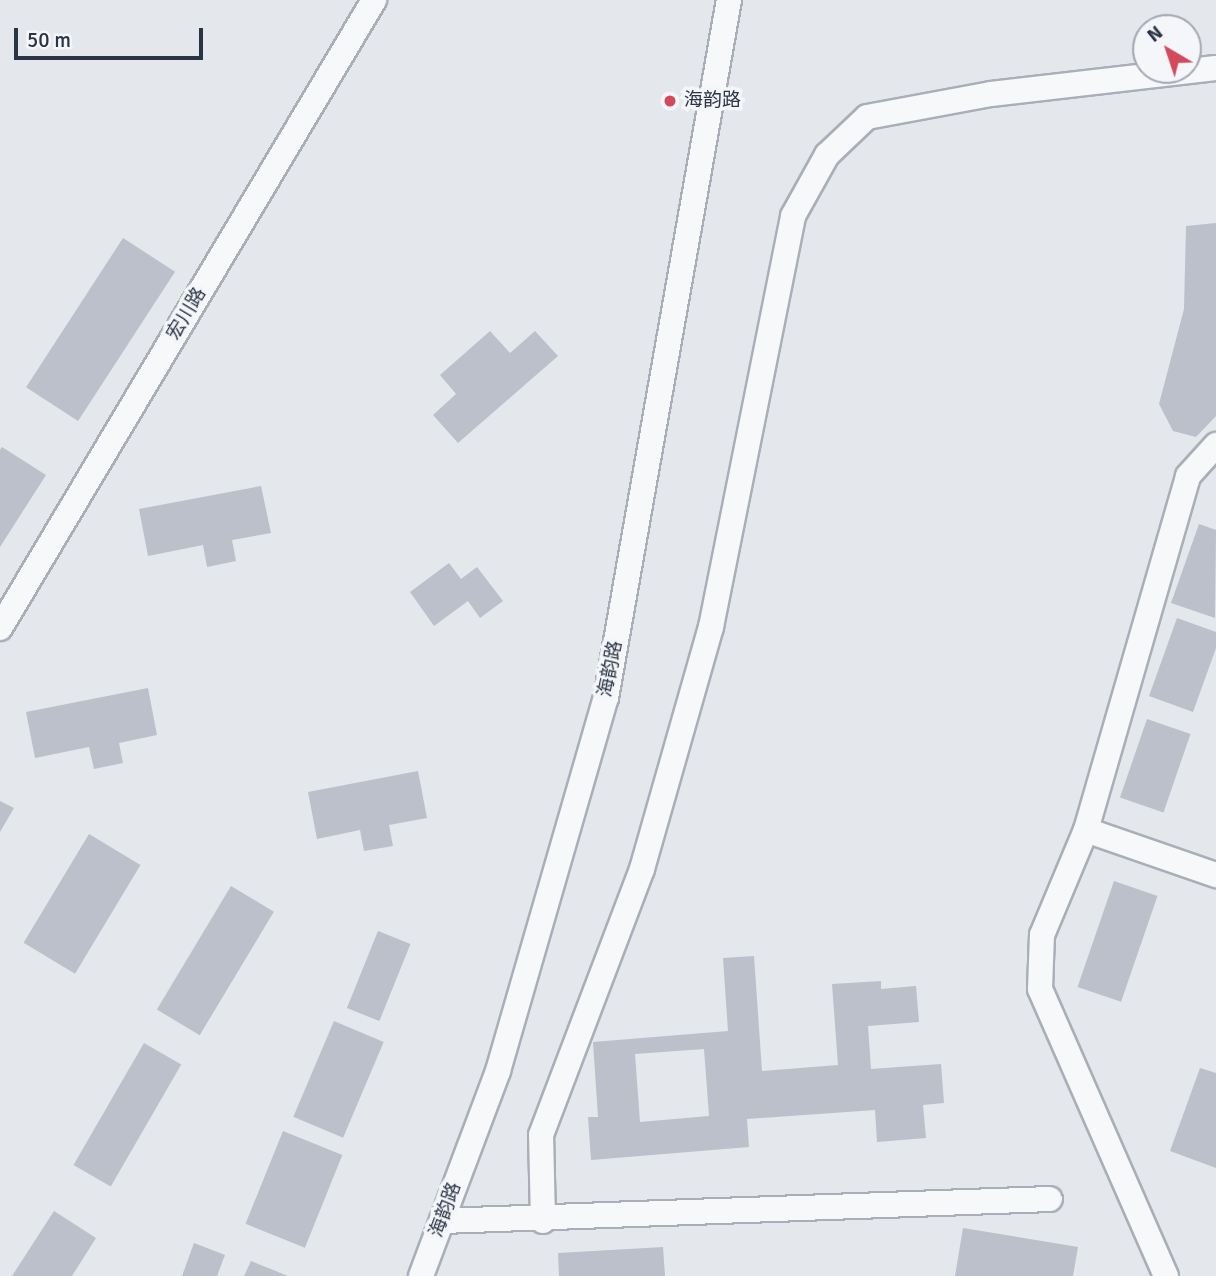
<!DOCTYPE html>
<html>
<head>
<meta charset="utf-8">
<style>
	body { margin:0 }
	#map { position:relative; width:1216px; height:1276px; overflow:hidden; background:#e4e7ec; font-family:Signika,"Noto Sans SC",sans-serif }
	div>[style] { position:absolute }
	.building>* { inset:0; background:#bbc0ca; transform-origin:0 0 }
	.roads { filter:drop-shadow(2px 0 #a9aeb7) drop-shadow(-2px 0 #a9aeb7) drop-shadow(0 2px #a9aeb7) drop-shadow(0 -2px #a9aeb7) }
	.minor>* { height:24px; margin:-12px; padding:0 12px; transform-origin:12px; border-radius:12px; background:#f7f8fa }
	.dots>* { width:19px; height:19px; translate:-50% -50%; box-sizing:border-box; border:4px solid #f4f6f9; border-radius:50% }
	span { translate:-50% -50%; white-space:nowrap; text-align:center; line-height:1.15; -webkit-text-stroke:7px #f4f6f9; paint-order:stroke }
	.poi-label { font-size:19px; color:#2b3445 }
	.left { translate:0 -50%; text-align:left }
	.street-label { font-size:19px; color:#2b3445 }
	.north { position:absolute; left:1132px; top:14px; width:70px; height:70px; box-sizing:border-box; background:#f4f6f9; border:2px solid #a4a8b1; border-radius:50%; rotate:321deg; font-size:19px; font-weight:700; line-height:28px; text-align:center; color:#2b3445 }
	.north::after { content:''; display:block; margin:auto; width:24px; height:32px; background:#d1495b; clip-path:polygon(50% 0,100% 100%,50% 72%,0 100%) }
	.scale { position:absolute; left:14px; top:28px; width:189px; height:32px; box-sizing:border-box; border:4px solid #2b3445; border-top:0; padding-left:9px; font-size:21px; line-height:24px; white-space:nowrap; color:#2b3445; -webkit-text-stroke:5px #f4f6f9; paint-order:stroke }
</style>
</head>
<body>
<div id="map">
	<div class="building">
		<i style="clip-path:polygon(1216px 223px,1216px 416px,1196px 437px,1173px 431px,1159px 404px,1184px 309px,1186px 226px)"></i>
		<i style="left:123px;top:238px;width:62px;height:178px;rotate:33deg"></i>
		<i style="clip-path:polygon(490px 331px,510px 353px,535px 331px,558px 356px,458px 443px,433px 415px,456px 394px,440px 375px)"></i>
		<i style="clip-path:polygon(2px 447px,46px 475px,0 547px,0 450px)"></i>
		<i style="clip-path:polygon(261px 486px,271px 533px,232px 540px,236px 561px,207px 567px,203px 545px,148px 556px,139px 509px)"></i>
		<i style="clip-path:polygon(1199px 524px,1216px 530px,1215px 618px,1171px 603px)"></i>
		<i style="clip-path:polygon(449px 563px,461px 579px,477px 567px,503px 601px,480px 618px,468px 601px,434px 626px,410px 592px)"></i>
		<i style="clip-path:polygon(1177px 618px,1216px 632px,1216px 648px,1193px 712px,1149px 696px)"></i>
		<i style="clip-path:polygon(148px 688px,157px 735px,119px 743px,123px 763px,94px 769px,89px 747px,35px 758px,26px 712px)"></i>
		<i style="left:1147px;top:719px;width:46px;height:83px;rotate:19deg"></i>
		<i style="clip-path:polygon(418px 771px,427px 818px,389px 825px,393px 846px,364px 851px,360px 830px,317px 839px,308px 792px)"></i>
		<i style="clip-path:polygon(0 801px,14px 808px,0 832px)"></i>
		<i style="left:89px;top:834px;width:60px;height:127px;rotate:31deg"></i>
		<i style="left:1114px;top:881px;width:46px;height:112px;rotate:19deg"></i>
		<i style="left:231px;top:886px;width:50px;height:144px;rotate:31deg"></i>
		<i style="left:378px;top:931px;width:35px;height:83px;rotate:22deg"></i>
		<i style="clip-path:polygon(evenodd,754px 956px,762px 1071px,838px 1065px,832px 984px,881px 981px,881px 989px,916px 986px,919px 1022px,868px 1026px,871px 1069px,941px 1064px,944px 1103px,923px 1105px,926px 1138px,877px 1142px,875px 1110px,747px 1119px,749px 1147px,591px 1160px,588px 1117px,598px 1117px,593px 1042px,728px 1031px,723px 958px,754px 956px,704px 1049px,709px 1116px,640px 1122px,635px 1054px,704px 1049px)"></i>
		<i style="left:334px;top:1021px;width:54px;height:104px;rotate:23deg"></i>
		<i style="left:144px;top:1043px;width:43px;height:141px;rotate:30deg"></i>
		<i style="clip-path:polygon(1200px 1068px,1216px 1073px,1216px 1168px,1170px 1151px)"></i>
		<i style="left:283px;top:1131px;width:64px;height:100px;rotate:22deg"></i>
		<i style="clip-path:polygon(54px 1211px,96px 1238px,72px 1276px,12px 1276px)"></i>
		<i style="clip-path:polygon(963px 1228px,1078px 1247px,1073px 1276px,955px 1276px)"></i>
		<i style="clip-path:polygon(194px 1243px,225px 1255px,217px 1276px,182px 1276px)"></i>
		<i style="clip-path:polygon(663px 1247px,665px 1276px,559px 1276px,558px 1253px)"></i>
		<i style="clip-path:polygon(251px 1261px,288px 1276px,244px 1276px)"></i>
	</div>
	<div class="roads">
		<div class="minor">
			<i style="left:0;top:628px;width:731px;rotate:-59.22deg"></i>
			<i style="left:1086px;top:830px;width:138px;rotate:19.1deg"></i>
			<i style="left:442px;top:1221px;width:608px;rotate:-2.07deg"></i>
			<i style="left:543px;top:1221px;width:86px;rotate:-91.3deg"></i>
			<i style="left:541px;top:1135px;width:285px;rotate:-69.2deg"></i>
			<i style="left:642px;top:869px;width:252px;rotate:-74.1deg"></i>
			<i style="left:711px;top:627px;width:419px;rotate:-78.7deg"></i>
			<i style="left:793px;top:216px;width:70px;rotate:-60.9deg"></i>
			<i style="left:827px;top:155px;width:55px;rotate:-43.5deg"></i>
			<i style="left:867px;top:117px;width:126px;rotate:-10.5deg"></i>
			<i style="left:991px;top:94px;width:226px;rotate:-6.6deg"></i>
			<i style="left:421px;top:1276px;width:219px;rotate:-69.4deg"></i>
			<i style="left:498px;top:1071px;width:388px;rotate:-73.9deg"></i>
			<i style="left:606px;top:698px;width:709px;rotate:-80.01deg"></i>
			<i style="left:1166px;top:1276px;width:313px;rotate:-113.7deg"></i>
			<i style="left:1040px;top:989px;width:54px;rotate:-87.9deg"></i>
			<i style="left:1042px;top:935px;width:114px;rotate:-67.3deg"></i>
			<i style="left:1086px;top:830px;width:368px;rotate:-73.9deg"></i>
			<i style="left:1188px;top:476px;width:42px;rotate:-47.9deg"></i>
		</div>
	</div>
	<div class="dots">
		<i style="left:670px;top:101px;background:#d1495b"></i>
	</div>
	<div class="poi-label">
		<span class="left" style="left:684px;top:101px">海韵路</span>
	</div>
	<div class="street-label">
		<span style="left:187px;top:314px;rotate:-59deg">宏川路</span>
		<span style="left:611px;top:669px;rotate:-79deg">海韵路</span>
		<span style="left:446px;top:1210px;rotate:-70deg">海韵路</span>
	</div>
	<div class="north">N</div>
	<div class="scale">50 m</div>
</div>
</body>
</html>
